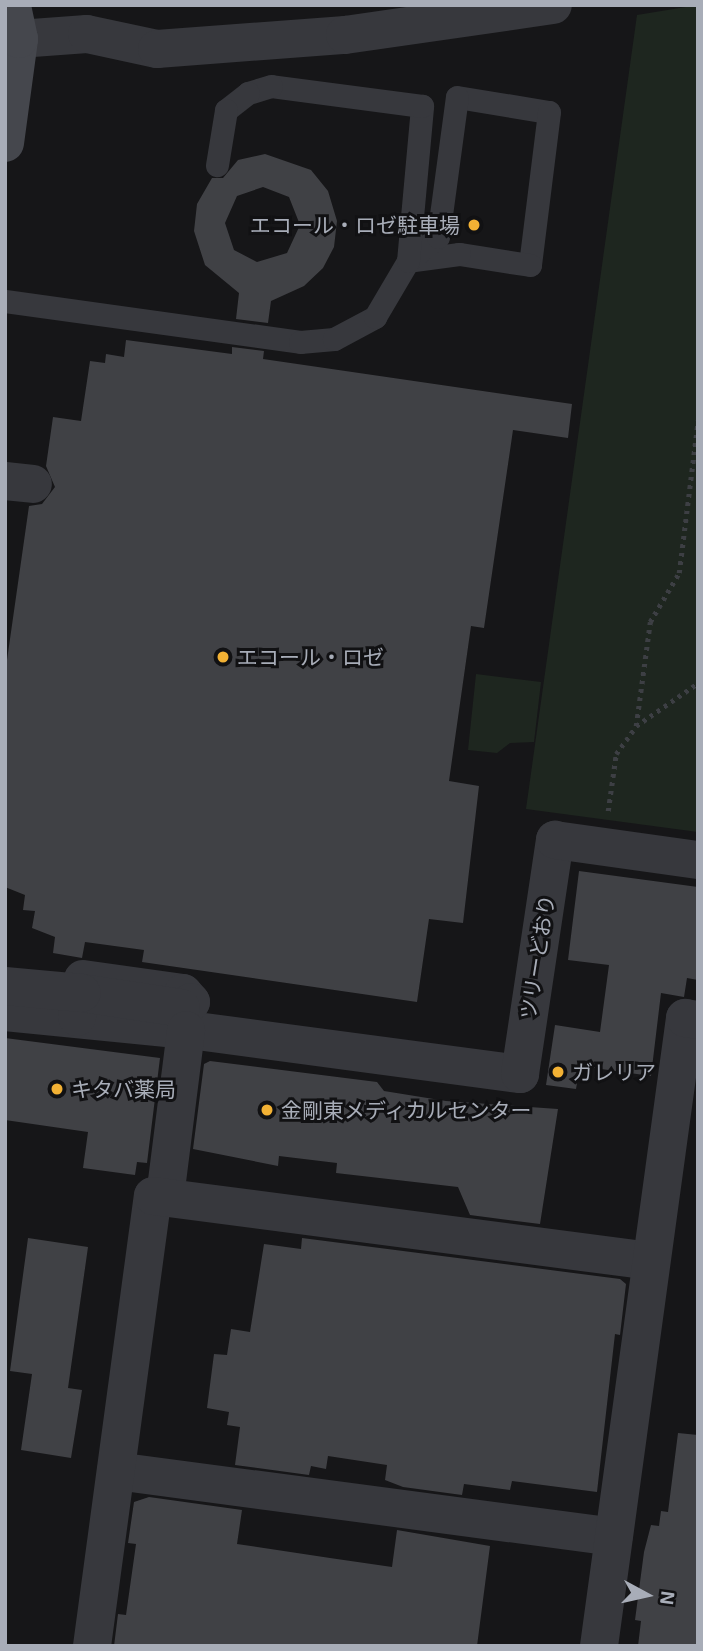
<!DOCTYPE html>
<html>
<head>
<meta charset="utf-8">
<style>
	body { margin:0 }
	#map { position:relative; width:703px; height:1651px; overflow:hidden; background:#161618; font-family:"Exo 2","Noto Sans JP",sans-serif }
	div>[style] { position:absolute }
	.green>* { inset:0; background:#1e261f }
	.building>* { inset:0; background:#404145 }
	.path>* { height:4.5px; margin-top:-2.25px; transform-origin:0; background:repeating-linear-gradient(90deg,#3d3f44 0 3.5px,transparent 0 8.5px) }
	.lane>* { height:23px; margin:-11.5px; padding:0 11.5px; transform-origin:11.5px; border-radius:11.5px; background:#37383d }
	.street>* { height:38px; margin:-19px; padding:0 19px; transform-origin:19px; border-radius:19px; background:#37383d }
	.secondary>* { height:38px; margin:-19px; padding:0 19px; transform-origin:19px; border-radius:19px; background:#45474d }
	.street-bridge>* { height:38px; margin:-19px; padding:0 19px; transform-origin:19px; border-radius:19px; background:#37383d }
	.dots>* { width:19px; height:19px; translate:-50% -50%; box-sizing:border-box; border:4px solid #111113; border-radius:50% }
	span { translate:-50% -50%; white-space:nowrap; text-align:center; line-height:1.15; -webkit-text-stroke:6px #111113; paint-order:stroke }
	.poi-label { font-size:21px; color:#a8adb8 }
	.right { translate:-100% -50%; text-align:right }
	.left { translate:0 -50%; text-align:left }
	.street-label { font-size:21px; color:#a8adb8 }
	.frame { position:absolute; inset:0; border:7px solid #a8adb8; pointer-events:none }
	.north { position:absolute; left:612px; top:1560px; width:70px; height:70px; -webkit-text-stroke:5px #111113; paint-order:stroke; rotate:98deg; font-size:19px; font-weight:700; line-height:28px; text-align:center; color:#a8adb8 }
	.north::after { content:''; display:block; margin:auto; width:24px; height:32px; background:#a8adb8; clip-path:polygon(50% 0,100% 100%,50% 72%,0 100%) }
</style>
</head>
<body>
<div id="map">
	<div class="green">
		<i style="clip-path:polygon(698px 5px,698px 832px,526px 809px,637px 15px)"></i>
		<i style="clip-path:polygon(476px 674px,541px 682px,534px 742px,510px 743px,497px 753px,468px 750px)"></i>
	</div>
	<div class="building">
		<i style="clip-path:polygon(evenodd,265px 154px,311px 170px,328px 191px,337px 221px,334px 247px,323px 268px,304px 286px,271px 301px,268px 323px,236px 319px,239px 293px,205px 265px,194px 231px,197px 204px,212px 178px,223px 178px,238px 160px,265px 154px,263px 187px,289px 197px,300px 225px,287px 253px,257px 262px,234px 250px,225px 223px,237px 196px,263px 187px)"></i>
		<i style="clip-path:polygon(126px 340px,232px 354px,232px 347px,264px 351px,263px 359px,572px 404px,568px 438px,513px 430px,484px 628px,471px 626px,449px 781px,479px 786px,463px 923px,429px 919px,417px 1002px,142px 962px,144px 950px,85px 942px,82px 958px,53px 953px,55px 937px,32px 928px,35px 911px,23px 910px,25px 895px,5px 887px,5px 674px,29px 506px,42px 504px,55px 487px,46px 466px,53px 417px,81px 421px,90px 361px,105px 363px,106px 354px,124px 357px)"></i>
		<i style="clip-path:polygon(579px 871px,698px 887px,698px 980px,687px 978px,684px 997px,661px 993px,651px 1076px,580px 1066px,576px 1089px,546px 1085px,555px 1025px,600px 1032px,609px 965px,568px 960px)"></i>
		<i style="clip-path:polygon(5px 1038px,160px 1058px,147px 1163px,137px 1162px,135px 1175px,83px 1168px,88px 1132px,5px 1120px)"></i>
		<i style="clip-path:polygon(210px 1061px,377px 1082px,384px 1091px,446px 1101px,558px 1109px,540px 1224px,470px 1215px,458px 1187px,336px 1173px,337px 1163px,279px 1156px,278px 1166px,193px 1149px,204px 1064px)"></i>
		<i style="clip-path:polygon(28px 1238px,88px 1247px,68px 1388px,82px 1390px,71px 1458px,21px 1450px,32px 1374px,10px 1371px)"></i>
		<i style="clip-path:polygon(302px 1238px,620px 1279px,626px 1284px,620px 1335px,615px 1334px,597px 1492px,512px 1481px,510px 1490px,464px 1484px,462px 1495px,403px 1487px,385px 1480px,387px 1465px,328px 1456px,326px 1469px,311px 1466px,309px 1475px,235px 1465px,240px 1427px,227px 1425px,229px 1412px,207px 1408px,214px 1354px,227px 1355px,231px 1329px,250px 1332px,264px 1244px,301px 1249px)"></i>
		<i style="clip-path:polygon(678px 1433px,698px 1435px,698px 1646px,638px 1646px,641px 1621px,635px 1620px,644px 1552px,651px 1525px,659px 1526px,661px 1511px,668px 1512px)"></i>
		<i style="clip-path:polygon(149px 1497px,242px 1510px,237px 1544px,330px 1558px,392px 1567px,397px 1530px,490px 1546px,477px 1646px,114px 1646px,118px 1614px,126px 1615px,136px 1544px,128px 1543px,134px 1502px)"></i>
	</div>
	<div class="path">
		<i style="left:636px;top:726px;width:105px;rotate:-82.3deg"></i>
		<i style="left:650px;top:622px;width:57px;rotate:-59.4deg"></i>
		<i style="left:679px;top:573px;width:154px;rotate:-82.9deg"></i>
		<i style="left:608px;top:811px;width:58px;rotate:-82deg"></i>
		<i style="left:616px;top:754px;width:34px;rotate:-54deg"></i>
		<i style="left:636px;top:726px;width:75px;rotate:-34.7deg"></i>
	</div>
	<div class="lane">
		<i style="left:457px;top:97px;width:93px;rotate:9.3deg"></i>
		<i style="left:549px;top:112px;width:154px;rotate:97.1deg"></i>
		<i style="left:530px;top:265px;width:72px;rotate:-171.2deg"></i>
		<i style="left:459px;top:254px;width:51px;rotate:172.2deg"></i>
		<i style="left:408px;top:261px;width:38px;rotate:-39deg"></i>
		<i style="left:438px;top:237px;width:141px;rotate:-82.3deg"></i>
		<i style="left:5px;top:301px;width:298px;rotate:7.9deg"></i>
		<i style="left:300px;top:342px;width:34px;rotate:-5deg"></i>
		<i style="left:334px;top:339px;width:47px;rotate:-28.2deg"></i>
		<i style="left:375px;top:317px;width:65px;rotate:-59.5deg"></i>
		<i style="left:408px;top:261px;width:156px;rotate:-84.8deg"></i>
		<i style="left:422px;top:106px;width:152px;rotate:-172.5deg"></i>
		<i style="left:271px;top:86px;width:24px;rotate:163deg"></i>
		<i style="left:248px;top:93px;width:28px;rotate:142deg"></i>
		<i style="left:226px;top:110px;width:56px;rotate:99.3deg"></i>
	</div>
	<div class="street">
		<i style="left:5px;top:40px;width:82px;rotate:-4.2deg"></i>
		<i style="left:87px;top:34px;width:72px;rotate:12.1deg"></i>
		<i style="left:157px;top:49px;width:189px;rotate:-4.3deg"></i>
		<i style="left:345px;top:35px;width:210px;rotate:-8.2deg"></i>
		<i style="left:5px;top:481px;width:28px;rotate:6deg"></i>
		<i style="left:5px;top:1012px;width:193px;rotate:5.7deg"></i>
		<i style="left:197px;top:1031px;width:326px;rotate:7.6deg"></i>
		<i style="left:520px;top:1074px;width:237px;rotate:-81.5deg"></i>
		<i style="left:555px;top:840px;width:144px;rotate:8deg"></i>
		<i style="left:77px;top:1017px;width:38px;rotate:-81deg"></i>
		<i style="left:83px;top:979px;width:101px;rotate:8deg"></i>
		<i style="left:183px;top:993px;width:12px;rotate:48deg"></i>
		<i style="left:191px;top:1002px;width:12px;rotate:149deg"></i>
		<i style="left:181px;top:1008px;width:100px;rotate:-171.4deg"></i>
		<i style="left:165px;top:1197px;width:168px;rotate:-82.8deg"></i>
		<i style="left:116px;top:1471px;width:502px;rotate:7.55deg"></i>
		<i style="left:92px;top:1646px;width:454px;rotate:-82.3deg"></i>
		<i style="left:153px;top:1196px;width:502px;rotate:7.44deg"></i>
		<i style="left:599px;top:1646px;width:634px;rotate:-82.2deg"></i>
		<i style="left:685px;top:1018px;width:13px;rotate:9deg"></i>
	</div>
	<div class="secondary">
		<i style="left:5px;top:143px;width:105px;rotate:-82.3deg"></i>
		<i style="left:19px;top:39px;width:35px;rotate:-102deg"></i>
	</div>
	<div class="street-bridge">
		<i style="left:5px;top:986px;width:77px;rotate:5.2deg"></i>
	</div>
	<div class="dots">
		<i style="left:474px;top:225px;background:#f2b134"></i>
		<i style="left:223px;top:657px;background:#f2b134"></i>
		<i style="left:558px;top:1072px;background:#f2b134"></i>
		<i style="left:57px;top:1089px;background:#f2b134"></i>
		<i style="left:267px;top:1110px;background:#f2b134"></i>
	</div>
	<div class="poi-label">
		<span class="right" style="left:460px;top:225px">エコール・ロゼ駐車場</span>
		<span class="left" style="left:237px;top:657px">エコール・ロゼ</span>
		<span class="left" style="left:572px;top:1072px">ガレリア</span>
		<span class="left" style="left:71px;top:1089px">キタバ薬局</span>
		<span class="left" style="left:281px;top:1110px">金剛東メディカルセンター</span>
	</div>
	<div class="street-label">
		<span style="left:537px;top:957px;rotate:-81deg">ツリーどおり</span>
	</div>
	<div class="frame"></div>
	<div class="north">N</div>
</div>
</body>
</html>
